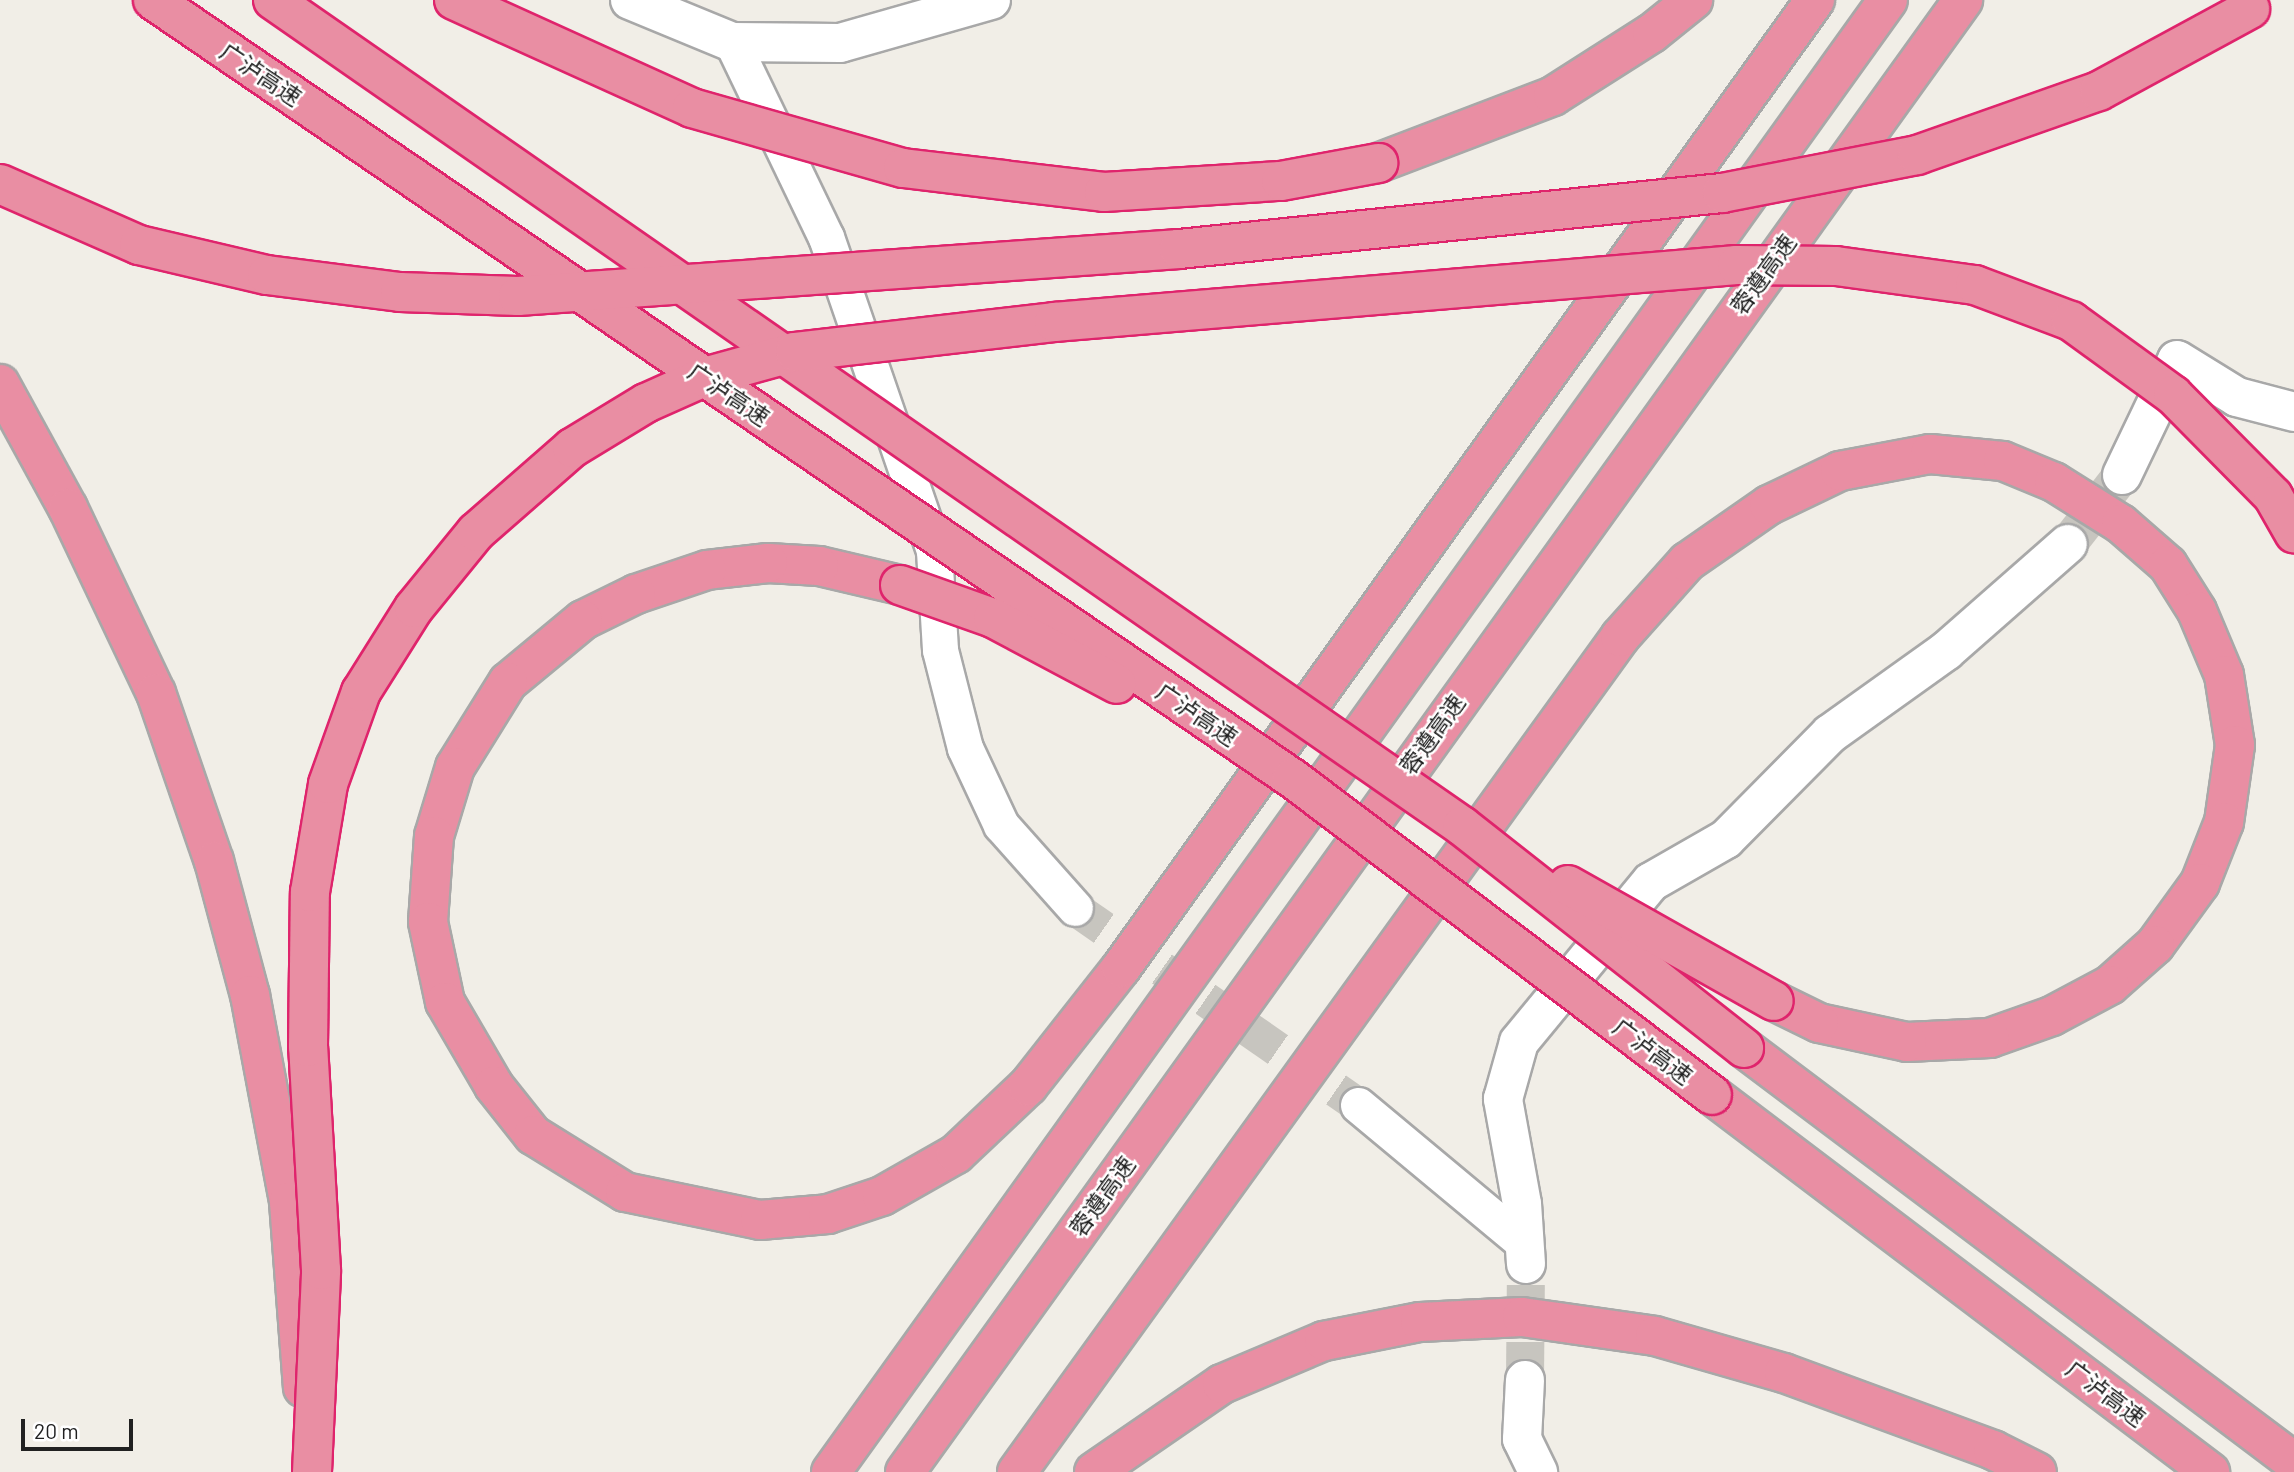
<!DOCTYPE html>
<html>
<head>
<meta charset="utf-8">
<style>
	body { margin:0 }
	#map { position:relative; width:2294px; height:1472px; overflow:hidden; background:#f1eee7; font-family:Barlow,"Noto Sans SC",sans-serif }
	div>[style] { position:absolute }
	.minor-tunnel>* { height:35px; margin-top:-17.5px; transform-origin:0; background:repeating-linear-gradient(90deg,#c7c5bf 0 35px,transparent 0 53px) }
	.tertiary-tunnel>* { height:38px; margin-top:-19px; transform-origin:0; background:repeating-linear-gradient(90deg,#c7c5bf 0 38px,transparent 0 57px) }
	.roads { filter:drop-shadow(2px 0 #a8a8a8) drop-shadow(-2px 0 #a8a8a8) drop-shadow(0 2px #a8a8a8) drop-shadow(0 -2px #a8a8a8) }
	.minor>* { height:35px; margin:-17.5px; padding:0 17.5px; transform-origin:17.5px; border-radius:17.5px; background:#fff }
	.tertiary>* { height:38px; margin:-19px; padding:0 19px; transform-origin:19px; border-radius:19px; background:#fff }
	.motorway>* { height:38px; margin:-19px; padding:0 19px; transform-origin:19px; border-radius:19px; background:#e98ea3 }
	.bridges { filter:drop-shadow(2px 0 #df246c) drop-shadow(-2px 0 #df246c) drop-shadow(0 2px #df246c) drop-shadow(0 -2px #df246c) }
	.motorway-bridge>* { height:38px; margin:-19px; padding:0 19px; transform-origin:19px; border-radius:19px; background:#e98ea3 }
	span { translate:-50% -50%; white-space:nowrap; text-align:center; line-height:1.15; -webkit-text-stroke:5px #fff; paint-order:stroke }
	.street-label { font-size:23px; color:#212121 }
	.scale { position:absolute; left:21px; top:1419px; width:112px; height:32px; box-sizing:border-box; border:4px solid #212121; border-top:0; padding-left:9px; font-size:21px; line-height:24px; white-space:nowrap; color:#212121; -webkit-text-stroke:5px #fff; paint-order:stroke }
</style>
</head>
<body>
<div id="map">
	<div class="minor-tunnel">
		<i style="left:1075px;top:908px;width:345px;rotate:34.8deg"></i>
	</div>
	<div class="tertiary-tunnel">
		<i style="left:2068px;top:544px;width:88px;rotate:-52deg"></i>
		<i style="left:1525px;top:1380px;width:116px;rotate:-89.5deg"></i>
	</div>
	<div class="roads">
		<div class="minor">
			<i style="left:732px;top:42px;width:216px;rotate:64.3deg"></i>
			<i style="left:826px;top:237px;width:332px;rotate:71deg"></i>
			<i style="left:934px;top:551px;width:99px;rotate:86.5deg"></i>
			<i style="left:940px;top:650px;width:101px;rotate:75.7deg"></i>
			<i style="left:965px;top:748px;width:85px;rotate:64.9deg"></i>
			<i style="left:1001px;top:825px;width:111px;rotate:48.3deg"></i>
			<i style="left:1358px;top:1105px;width:217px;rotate:39.8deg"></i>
		</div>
		<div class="tertiary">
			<i style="left:630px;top:0;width:110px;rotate:22.4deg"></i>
			<i style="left:732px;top:42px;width:108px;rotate:0.5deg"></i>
			<i style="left:840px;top:43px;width:157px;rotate:-15.9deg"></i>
			<i style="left:2122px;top:475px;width:127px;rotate:-64.4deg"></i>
			<i style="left:2177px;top:360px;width:70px;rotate:31.7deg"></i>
			<i style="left:2237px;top:397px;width:59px;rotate:14.7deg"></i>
			<i style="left:1526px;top:1264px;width:60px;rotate:-93.8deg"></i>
			<i style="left:1522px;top:1204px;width:107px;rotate:-100.3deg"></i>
			<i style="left:1503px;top:1099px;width:59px;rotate:-74.3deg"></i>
			<i style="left:1519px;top:1042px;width:207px;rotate:-50.5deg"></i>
			<i style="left:1651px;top:882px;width:86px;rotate:-29.8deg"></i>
			<i style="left:1726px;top:839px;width:148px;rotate:-45.3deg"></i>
			<i style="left:1830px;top:734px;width:143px;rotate:-35.6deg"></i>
			<i style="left:1946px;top:651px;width:162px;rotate:-41.3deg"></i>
			<i style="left:1525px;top:1380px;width:59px;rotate:92.9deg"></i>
			<i style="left:1522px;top:1439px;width:37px;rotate:64deg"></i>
		</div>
		<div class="motorway">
			<i style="left:1378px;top:163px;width:187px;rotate:-20.9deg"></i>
			<i style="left:1553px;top:96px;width:117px;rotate:-32.5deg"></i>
			<i style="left:1652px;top:33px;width:53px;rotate:-38.8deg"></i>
			<i style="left:0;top:384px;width:141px;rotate:61.3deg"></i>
			<i style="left:68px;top:508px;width:205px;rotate:64.6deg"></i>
			<i style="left:156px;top:693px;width:178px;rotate:71deg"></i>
			<i style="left:214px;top:861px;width:139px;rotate:75deg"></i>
			<i style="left:250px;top:995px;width:211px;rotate:79.3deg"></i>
			<i style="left:289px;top:1202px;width:186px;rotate:85.7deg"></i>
			<i style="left:900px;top:585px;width:83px;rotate:-166.8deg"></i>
			<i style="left:819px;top:566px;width:51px;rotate:-176.6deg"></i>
			<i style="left:768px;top:563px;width:61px;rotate:173.5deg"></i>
			<i style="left:707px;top:570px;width:75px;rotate:161.3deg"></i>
			<i style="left:636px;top:594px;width:59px;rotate:153.9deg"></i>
			<i style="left:583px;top:620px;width:97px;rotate:140.4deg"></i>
			<i style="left:508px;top:682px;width:100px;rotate:121.9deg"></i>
			<i style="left:455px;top:767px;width:72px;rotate:106.9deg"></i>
			<i style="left:434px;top:836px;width:86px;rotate:94deg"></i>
			<i style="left:428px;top:922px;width:82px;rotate:78deg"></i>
			<i style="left:445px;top:1002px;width:97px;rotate:59.7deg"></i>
			<i style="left:494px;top:1086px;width:63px;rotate:51.5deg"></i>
			<i style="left:533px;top:1135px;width:108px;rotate:31.8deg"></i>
			<i style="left:625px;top:1192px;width:138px;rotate:11.7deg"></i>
			<i style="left:760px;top:1220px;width:68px;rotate:-5deg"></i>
			<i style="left:828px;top:1214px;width:57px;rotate:-18.4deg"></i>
			<i style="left:882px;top:1196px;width:85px;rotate:-29.6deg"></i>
			<i style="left:956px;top:1154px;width:99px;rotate:-43.4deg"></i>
			<i style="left:1028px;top:1086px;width:150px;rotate:-51.8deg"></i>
			<i style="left:1121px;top:968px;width:1191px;rotate:-54.36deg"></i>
			<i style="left:1744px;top:1048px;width:688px;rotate:36.97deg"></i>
			<i style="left:1712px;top:1095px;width:625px;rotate:37.13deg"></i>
			<i style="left:831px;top:1472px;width:1812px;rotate:-54.32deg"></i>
			<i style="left:905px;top:1472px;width:1813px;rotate:-54.29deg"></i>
			<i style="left:1017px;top:1472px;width:1030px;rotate:-54.16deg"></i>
			<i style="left:1620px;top:637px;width:101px;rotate:-48.2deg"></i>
			<i style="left:1687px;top:562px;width:100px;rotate:-34.8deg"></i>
			<i style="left:1769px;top:505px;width:79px;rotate:-25.6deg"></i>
			<i style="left:1840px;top:471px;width:92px;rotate:-10.7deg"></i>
			<i style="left:1930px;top:454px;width:73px;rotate:5.5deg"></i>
			<i style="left:2003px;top:461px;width:55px;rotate:22.4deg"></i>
			<i style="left:2054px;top:482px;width:79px;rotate:32.1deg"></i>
			<i style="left:2121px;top:524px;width:62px;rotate:41.1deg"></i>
			<i style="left:2168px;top:565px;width:54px;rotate:57.8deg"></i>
			<i style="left:2197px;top:611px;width:69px;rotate:67.1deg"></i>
			<i style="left:2224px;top:675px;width:71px;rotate:81.1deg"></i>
			<i style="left:2235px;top:745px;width:78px;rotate:98.1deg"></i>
			<i style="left:2224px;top:822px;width:66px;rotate:111.5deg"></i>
			<i style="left:2200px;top:883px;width:77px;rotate:126deg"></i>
			<i style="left:2155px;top:945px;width:60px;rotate:138.4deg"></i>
			<i style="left:2110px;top:985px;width:66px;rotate:151.9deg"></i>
			<i style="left:2052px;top:1016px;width:66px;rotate:160.5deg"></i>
			<i style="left:1990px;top:1038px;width:83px;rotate:177.2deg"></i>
			<i style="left:1907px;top:1042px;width:90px;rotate:-167.8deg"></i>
			<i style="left:1819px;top:1023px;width:50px;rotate:-153.9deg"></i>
			<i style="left:1094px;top:1472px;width:155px;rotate:-34.5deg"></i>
			<i style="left:1222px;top:1384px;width:111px;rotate:-22.9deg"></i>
			<i style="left:1324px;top:1341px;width:98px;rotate:-11.2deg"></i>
			<i style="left:1420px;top:1322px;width:102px;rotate:-2.8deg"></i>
			<i style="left:1522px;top:1317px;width:134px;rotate:8.1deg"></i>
			<i style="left:1655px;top:1336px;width:134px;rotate:16deg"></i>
			<i style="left:1784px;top:1373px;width:223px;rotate:20.2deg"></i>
			<i style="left:1993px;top:1450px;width:49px;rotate:26.6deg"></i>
		</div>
	</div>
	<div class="bridges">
		<div class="motorway-bridge">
			<i style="left:153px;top:0;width:1379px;rotate:34.34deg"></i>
			<i style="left:1292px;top:778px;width:526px;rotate:37.04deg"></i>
			<i style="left:273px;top:0;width:1448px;rotate:34.79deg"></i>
			<i style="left:1462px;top:826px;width:359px;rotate:38.2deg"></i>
			<i style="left:454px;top:0;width:261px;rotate:24.4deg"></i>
			<i style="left:692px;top:108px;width:219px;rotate:15.9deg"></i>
			<i style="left:903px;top:168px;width:202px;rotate:6.8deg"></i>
			<i style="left:1104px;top:192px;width:177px;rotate:-3.6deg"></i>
			<i style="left:1281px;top:181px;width:99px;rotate:-10.5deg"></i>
			<i style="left:0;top:184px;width:152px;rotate:23.7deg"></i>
			<i style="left:139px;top:245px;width:131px;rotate:13.2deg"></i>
			<i style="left:267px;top:275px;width:134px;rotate:7.3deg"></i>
			<i style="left:400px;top:292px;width:118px;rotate:1.9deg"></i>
			<i style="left:518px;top:296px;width:663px;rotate:-4.07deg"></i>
			<i style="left:1179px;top:249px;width:546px;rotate:-5.89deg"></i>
			<i style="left:1722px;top:193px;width:199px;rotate:-11deg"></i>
			<i style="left:1917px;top:155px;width:193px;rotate:-19.4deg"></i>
			<i style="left:2099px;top:91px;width:172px;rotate:-28.5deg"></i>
			<i style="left:900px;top:585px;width:99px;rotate:19.5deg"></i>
			<i style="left:993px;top:618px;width:140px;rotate:28deg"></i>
			<i style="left:1568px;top:885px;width:236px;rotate:29.4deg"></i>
			<i style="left:312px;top:1472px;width:202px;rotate:-87.4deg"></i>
			<i style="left:321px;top:1270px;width:223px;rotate:-93.3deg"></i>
			<i style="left:308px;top:1047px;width:155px;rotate:-89.3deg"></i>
			<i style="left:310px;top:892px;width:109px;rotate:-80.5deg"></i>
			<i style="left:328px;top:784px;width:98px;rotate:-70.3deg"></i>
			<i style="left:361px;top:692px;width:99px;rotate:-57.8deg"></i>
			<i style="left:414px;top:608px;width:98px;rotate:-50.8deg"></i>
			<i style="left:476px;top:532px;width:128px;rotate:-41.2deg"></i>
			<i style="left:572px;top:448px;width:87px;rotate:-31.3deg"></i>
			<i style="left:646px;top:403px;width:64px;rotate:-24.1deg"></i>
			<i style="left:704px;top:377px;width:94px;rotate:-15.4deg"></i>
			<i style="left:795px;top:352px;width:261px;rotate:-6.6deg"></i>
			<i style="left:1054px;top:322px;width:685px;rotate:-4.77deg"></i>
			<i style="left:1737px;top:265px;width:99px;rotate:0.6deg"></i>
			<i style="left:1836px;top:266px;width:140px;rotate:7.8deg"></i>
			<i style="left:1975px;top:285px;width:103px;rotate:20.6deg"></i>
			<i style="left:2071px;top:321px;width:126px;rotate:36deg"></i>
			<i style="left:2173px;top:395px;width:142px;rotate:45.3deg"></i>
			<i style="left:2273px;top:496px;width:43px;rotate:60.4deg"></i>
		</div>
	</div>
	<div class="street-label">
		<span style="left:261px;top:74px;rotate:34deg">广泸高速</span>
		<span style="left:1763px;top:274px;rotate:-54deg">蓉遵高速</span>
		<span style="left:729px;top:394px;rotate:34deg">广泸高速</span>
		<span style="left:1197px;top:714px;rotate:34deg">广泸高速</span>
		<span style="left:1432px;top:734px;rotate:-54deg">蓉遵高速</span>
		<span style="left:1653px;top:1051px;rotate:37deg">广泸高速</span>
		<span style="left:1102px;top:1196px;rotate:-54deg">蓉遵高速</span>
		<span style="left:2106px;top:1393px;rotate:37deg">广泸高速</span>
	</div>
	<div class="scale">20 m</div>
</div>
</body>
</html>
